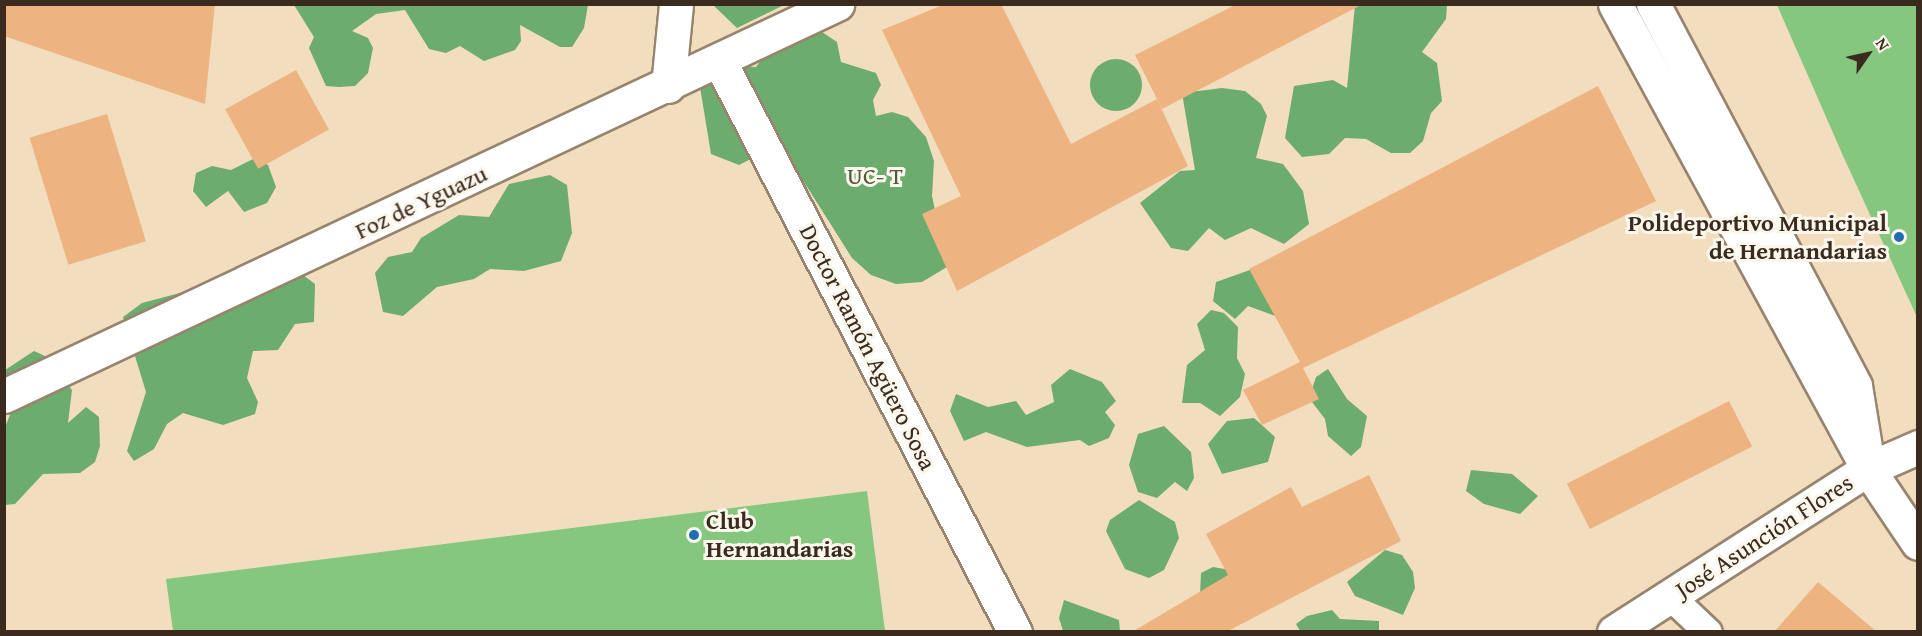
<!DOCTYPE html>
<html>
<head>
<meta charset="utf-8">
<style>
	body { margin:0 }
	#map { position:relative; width:1922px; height:636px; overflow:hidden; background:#f3ddbf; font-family:"Gentium Book Plus",serif }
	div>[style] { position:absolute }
	.green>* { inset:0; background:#86c77f }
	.forest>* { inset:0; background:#6cac6e }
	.round { border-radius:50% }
	.building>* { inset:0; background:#edb380; transform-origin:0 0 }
	.roads { filter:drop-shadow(2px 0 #97846e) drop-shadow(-2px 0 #97846e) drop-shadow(0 2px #97846e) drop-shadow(0 -2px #97846e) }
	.lane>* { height:27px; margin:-13.5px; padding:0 13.5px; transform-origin:13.5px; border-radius:13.5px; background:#fff }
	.street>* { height:33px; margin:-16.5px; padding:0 16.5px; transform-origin:16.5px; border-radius:16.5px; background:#fff }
	.dots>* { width:16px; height:16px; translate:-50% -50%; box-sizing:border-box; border:3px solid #fbf7ec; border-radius:50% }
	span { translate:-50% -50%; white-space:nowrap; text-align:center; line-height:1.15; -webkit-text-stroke:6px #fbf7ec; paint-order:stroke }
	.park-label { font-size:24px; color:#52593b }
	.street-label { font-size:24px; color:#3b2a1e }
	.poi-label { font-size:24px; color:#3b2a1e; font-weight:700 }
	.right { translate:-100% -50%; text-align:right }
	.left { translate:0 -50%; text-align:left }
	.frame { position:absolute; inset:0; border:6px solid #3b2a1e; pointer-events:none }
	.north { position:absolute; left:1838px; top:24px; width:60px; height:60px; -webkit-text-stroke:4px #fbf7ec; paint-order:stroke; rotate:56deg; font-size:16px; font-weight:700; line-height:24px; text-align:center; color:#3b2a1e }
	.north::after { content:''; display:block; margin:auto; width:21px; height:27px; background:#3b2a1e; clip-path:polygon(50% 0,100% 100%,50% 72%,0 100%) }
</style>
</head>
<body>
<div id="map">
	<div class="green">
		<i style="clip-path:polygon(1777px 5px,1917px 5px,1917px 317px,1844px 158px)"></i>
		<i style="clip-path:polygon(867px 491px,885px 631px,173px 631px,166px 579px)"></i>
	</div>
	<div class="forest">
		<i style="clip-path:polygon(294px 5px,588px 5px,584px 28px,572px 47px,560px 47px,520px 25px,521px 41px,515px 50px,484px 61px,460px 46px,446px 53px,429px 49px,405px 10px,376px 14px,352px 31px,368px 38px,373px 48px,368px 73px,355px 86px,339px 87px,326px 86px,309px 48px,314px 37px)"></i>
		<i style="clip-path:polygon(713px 5px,784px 5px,737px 28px)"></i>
		<i style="clip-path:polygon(1355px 5px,1447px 5px,1446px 19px,1422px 52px,1437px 63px,1442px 101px,1431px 113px,1423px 141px,1410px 153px,1391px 153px,1366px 139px,1345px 138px,1329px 154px,1302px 157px,1285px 138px,1294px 86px,1333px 80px,1347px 88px)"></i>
		<i style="clip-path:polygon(822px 32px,837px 42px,841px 62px,876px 73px,881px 85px,873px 100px,876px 116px,892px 112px,908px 117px,926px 137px,934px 161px,932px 196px,947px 267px,922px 282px,896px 284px,871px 275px,852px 258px,780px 144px,739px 165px,711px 154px,700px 87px,738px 66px,756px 67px,768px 50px)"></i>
		<i class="round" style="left:1090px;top:59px;width:52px;height:52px"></i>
		<i style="clip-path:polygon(1222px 88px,1245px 91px,1261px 104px,1267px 116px,1256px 158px,1283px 164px,1303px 191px,1309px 224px,1284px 244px,1251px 228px,1225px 240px,1209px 228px,1188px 251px,1171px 248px,1140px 203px,1180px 171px,1195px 170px,1182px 93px)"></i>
		<i style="clip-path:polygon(255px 158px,268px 165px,276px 187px,267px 203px,244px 212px,228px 191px,206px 207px,193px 191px,196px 173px,212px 166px,231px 170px)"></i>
		<i style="clip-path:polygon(550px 175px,567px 185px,572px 233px,561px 261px,524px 271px,490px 269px,474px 279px,437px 287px,403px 316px,383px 312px,375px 273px,388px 257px,412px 252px,421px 238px,459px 215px,489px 217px,509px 184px)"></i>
		<i style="clip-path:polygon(1264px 265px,1278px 317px,1248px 306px,1235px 319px,1213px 301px,1216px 282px)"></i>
		<i style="clip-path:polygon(299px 272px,315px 284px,314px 322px,295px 324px,278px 350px,253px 351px,247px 378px,258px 402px,255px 414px,223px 425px,183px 413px,167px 424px,154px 449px,134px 461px,127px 451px,146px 392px,123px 317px,142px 303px,195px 289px)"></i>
		<i style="clip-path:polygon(1211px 310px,1224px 313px,1238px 327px,1237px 358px,1245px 374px,1240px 397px,1220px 416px,1200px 403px,1182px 403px,1187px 365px,1205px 350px,1197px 324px)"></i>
		<i style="clip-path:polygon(34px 351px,45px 356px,72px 390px,68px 423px,86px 407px,99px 417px,100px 446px,95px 462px,80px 473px,43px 474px,15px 504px,5px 505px,5px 427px,12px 410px,5px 397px,5px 370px)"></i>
		<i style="clip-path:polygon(1070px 369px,1102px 382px,1116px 401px,1105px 412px,1115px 425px,1109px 438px,1089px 446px,1080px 440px,1027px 447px,986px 432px,964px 441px,950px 411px,956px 394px,988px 407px,1016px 401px,1026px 415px,1054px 402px,1051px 385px)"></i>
		<i style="clip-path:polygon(1328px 369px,1347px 399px,1367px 416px,1361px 447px,1351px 456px,1328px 436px,1325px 419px,1309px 398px,1316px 377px)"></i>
		<i style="clip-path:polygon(1254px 418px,1275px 437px,1268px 462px,1222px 474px,1208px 444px,1227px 421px)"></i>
		<i style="clip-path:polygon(1164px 426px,1191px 452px,1194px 478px,1187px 491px,1175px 482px,1157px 498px,1138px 492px,1129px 465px,1138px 434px)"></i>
		<i style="clip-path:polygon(1471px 470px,1512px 474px,1538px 496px,1520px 514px,1484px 504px,1466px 491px)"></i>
		<i style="clip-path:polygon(1139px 500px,1175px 522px,1179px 538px,1164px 570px,1149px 578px,1125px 569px,1106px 531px,1110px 520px)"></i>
		<i style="clip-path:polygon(1385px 550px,1402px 555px,1413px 572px,1415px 588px,1403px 615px,1355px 596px,1347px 582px)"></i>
		<i style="clip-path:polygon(1213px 567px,1230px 570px,1246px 586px,1199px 616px,1201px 573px)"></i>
		<i style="clip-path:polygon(1064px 600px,1119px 620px,1120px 631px,1063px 631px,1059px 618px)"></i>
		<i style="clip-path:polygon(1332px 610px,1340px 619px,1379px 621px,1379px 631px,1300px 631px,1296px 624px,1307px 616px)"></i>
	</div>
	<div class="building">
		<i style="clip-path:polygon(4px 4px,215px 4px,205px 104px,4px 36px)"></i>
		<i style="clip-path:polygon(945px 4px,1001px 4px,1071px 144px,1157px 99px,1188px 166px,957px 291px,922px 214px,961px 196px,882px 30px)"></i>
		<i style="clip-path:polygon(1237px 4px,1363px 4px,1162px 109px,1135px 55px)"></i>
		<i style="left:296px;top:70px;width:68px;height:81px;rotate:61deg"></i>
		<i style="clip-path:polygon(1598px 86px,1656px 201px,1303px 368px,1319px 399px,1262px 425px,1243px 390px,1300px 362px,1249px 269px)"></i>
		<i style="left:107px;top:114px;width:133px;height:81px;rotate:73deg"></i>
		<i style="left:1729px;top:401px;width:51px;height:182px;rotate:63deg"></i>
		<i style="clip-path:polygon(1369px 475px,1401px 541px,1226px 632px,1132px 632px,1228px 575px,1206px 534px,1291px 487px,1302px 507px)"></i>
		<i style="clip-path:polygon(1818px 582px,1877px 632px,1774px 632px)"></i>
	</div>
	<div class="roads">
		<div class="lane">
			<i style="left:1670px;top:596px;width:52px;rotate:43.5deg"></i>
		</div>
		<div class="street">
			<i style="left:1615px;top:4px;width:529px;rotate:61.45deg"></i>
			<i style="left:1868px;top:469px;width:89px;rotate:56deg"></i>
			<i style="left:1653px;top:4px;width:432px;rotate:62.1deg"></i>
			<i style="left:1855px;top:386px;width:62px;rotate:80.7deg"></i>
			<i style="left:720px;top:62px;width:642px;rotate:62.64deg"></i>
			<i style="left:668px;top:86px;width:82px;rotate:-84.4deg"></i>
			<i style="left:4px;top:396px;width:921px;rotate:-25.2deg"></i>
			<i style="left:1614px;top:632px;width:302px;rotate:-32.7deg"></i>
			<i style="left:1868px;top:469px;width:55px;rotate:-23.7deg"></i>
		</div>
	</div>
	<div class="dots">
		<i style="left:1899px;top:237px;background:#1f6fb2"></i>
		<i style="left:694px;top:535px;background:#1f6fb2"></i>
	</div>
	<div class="park-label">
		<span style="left:875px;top:176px">UC- T</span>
	</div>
	<div class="street-label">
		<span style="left:421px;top:202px;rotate:-25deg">Foz de Yguazu</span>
		<span style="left:868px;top:347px;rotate:63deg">Doctor Ramón Agüero Sosa</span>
		<span style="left:1764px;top:536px;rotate:-33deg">José Asunción Flores</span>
	</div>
	<div class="poi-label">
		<span class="right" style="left:1887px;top:237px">Polideportivo Municipal<br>de Hernandarias</span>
		<span class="left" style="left:706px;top:535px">Club<br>Hernandarias</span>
	</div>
	<div class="frame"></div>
	<div class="north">N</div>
</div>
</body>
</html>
